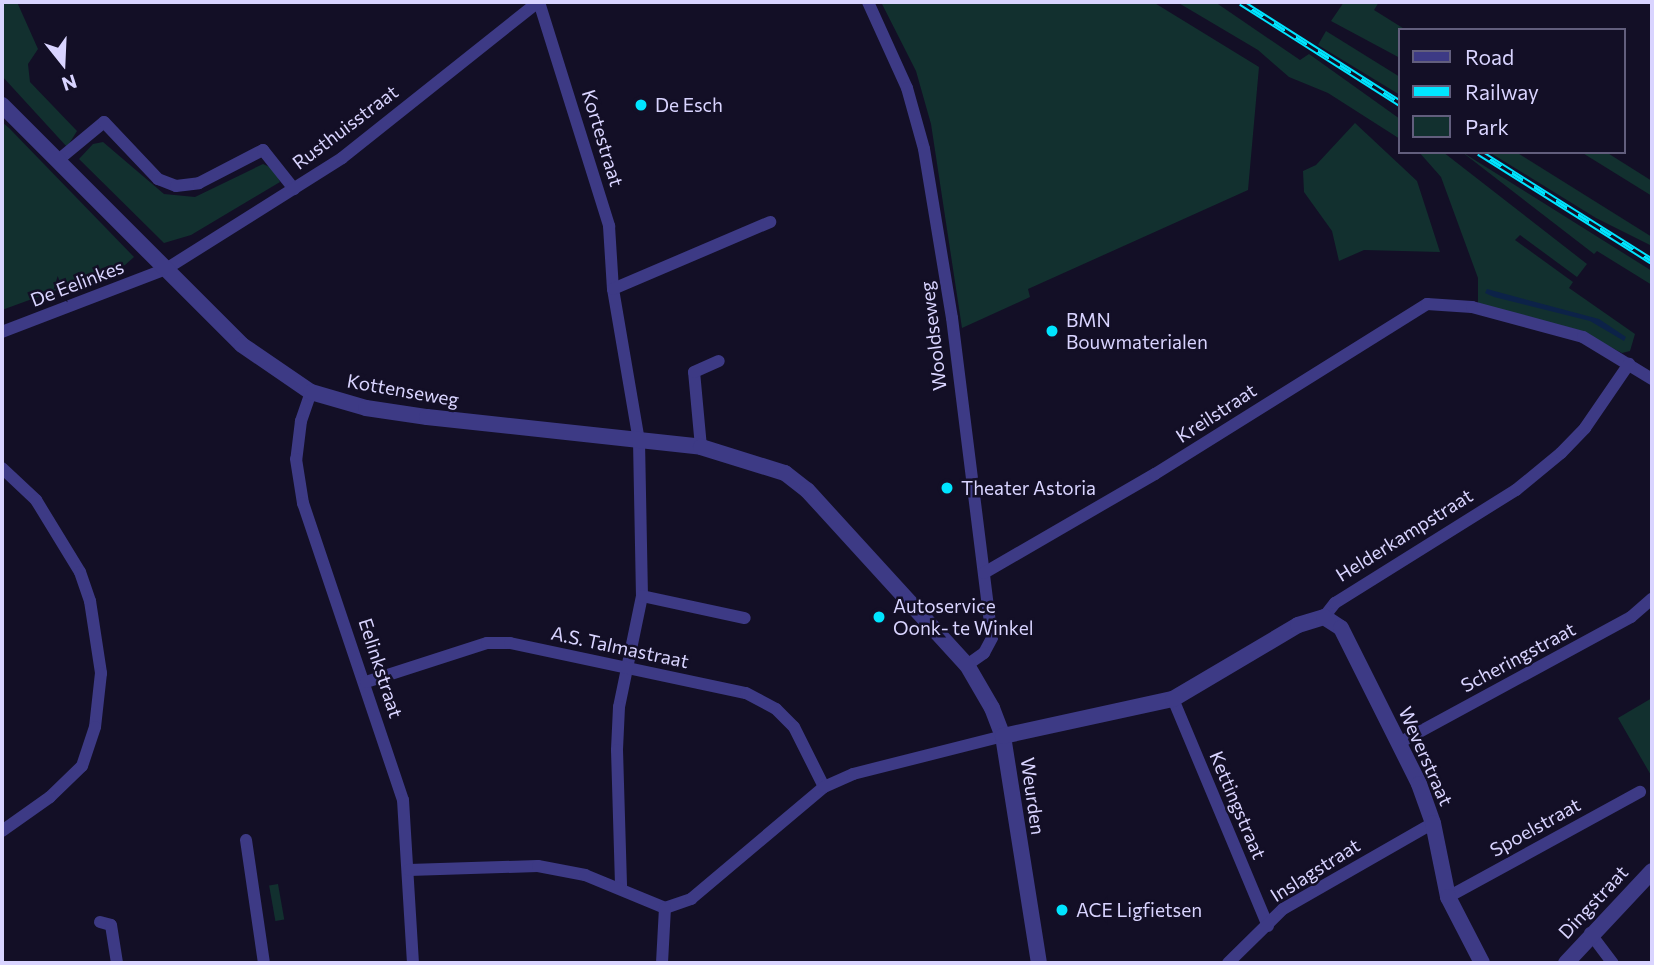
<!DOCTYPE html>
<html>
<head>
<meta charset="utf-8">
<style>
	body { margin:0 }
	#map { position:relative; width:1654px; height:965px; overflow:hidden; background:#130f26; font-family:Commissioner,sans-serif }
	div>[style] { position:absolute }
	.green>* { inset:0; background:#12302f; transform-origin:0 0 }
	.water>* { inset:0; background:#0c2248 }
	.minor>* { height:12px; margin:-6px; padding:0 6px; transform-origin:6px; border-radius:6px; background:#3d3a85 }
	.tertiary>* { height:16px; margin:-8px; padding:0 8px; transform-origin:8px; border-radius:8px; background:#3d3a85 }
	.rail>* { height:7px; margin-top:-3.5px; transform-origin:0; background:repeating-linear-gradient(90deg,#130f26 0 13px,#00e5ff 0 26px); box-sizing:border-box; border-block:2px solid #00e5ff }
	.dots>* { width:19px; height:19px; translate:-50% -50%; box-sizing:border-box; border:4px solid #130f26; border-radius:50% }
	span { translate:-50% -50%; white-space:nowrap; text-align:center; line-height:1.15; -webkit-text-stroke:5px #130f26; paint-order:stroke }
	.poi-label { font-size:19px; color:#d9d4ff }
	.left { translate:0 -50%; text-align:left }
	.street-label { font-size:19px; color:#d9d4ff }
	.frame { position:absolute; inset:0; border:4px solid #d9d4ff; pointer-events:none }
	.legend { position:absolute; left:1398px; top:28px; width:228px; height:126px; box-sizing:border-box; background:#130f26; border:2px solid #625e7d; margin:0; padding:9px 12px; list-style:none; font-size:21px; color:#d9d4ff }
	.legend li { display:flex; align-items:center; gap:14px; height:35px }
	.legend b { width:35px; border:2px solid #625e7d }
	.north { position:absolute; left:28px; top:28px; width:70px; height:70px; -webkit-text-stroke:5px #130f26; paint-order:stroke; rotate:162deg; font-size:19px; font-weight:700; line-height:28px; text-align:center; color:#d9d4ff }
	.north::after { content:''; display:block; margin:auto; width:24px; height:32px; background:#d9d4ff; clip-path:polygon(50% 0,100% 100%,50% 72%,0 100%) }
</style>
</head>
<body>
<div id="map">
	<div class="green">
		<i style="clip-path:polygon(2px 2px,17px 2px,38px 49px,28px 64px,30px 82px,77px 131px,67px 147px,2px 76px)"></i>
		<i style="clip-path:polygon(881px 2px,1153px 2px,1259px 67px,1248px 190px,1028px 289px,1030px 297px,962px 328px,931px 124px,916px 71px)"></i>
		<i style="clip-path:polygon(1177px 2px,1215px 2px,1300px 60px,1309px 54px,1400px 119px,1400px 139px,1328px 93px,1289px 77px,1258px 50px)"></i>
		<i style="clip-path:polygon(1344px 2px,1379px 2px,1374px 10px,1406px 30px,1400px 30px,1400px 58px,1331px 21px)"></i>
		<i style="clip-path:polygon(1326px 31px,1400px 77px,1400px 95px,1318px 45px)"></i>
		<i style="clip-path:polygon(2px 122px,9px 128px,134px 257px,125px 265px,2px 310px)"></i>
		<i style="clip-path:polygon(1355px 123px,1417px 181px,1440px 252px,1364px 250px,1339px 261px,1332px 231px,1304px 192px,1303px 171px,1316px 165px)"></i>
		<i style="clip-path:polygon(103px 142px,164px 194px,195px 197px,263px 164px,274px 169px,280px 182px,191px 235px,164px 243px,79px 159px,93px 144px)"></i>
		<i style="clip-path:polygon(1419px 152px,1443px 152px,1587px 264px,1577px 277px,1520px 235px,1515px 240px,1573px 282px,1569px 288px,1635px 334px,1630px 351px,1622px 353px,1578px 330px,1478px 304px,1478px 278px,1441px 177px)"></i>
		<i style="clip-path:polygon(1462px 152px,1652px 271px,1652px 285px,1597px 251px,1594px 254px)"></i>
		<i style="clip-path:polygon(1489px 152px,1516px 152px,1652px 237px,1652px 246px,1596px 218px)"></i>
		<i style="clip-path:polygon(1581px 152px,1606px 152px,1652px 181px,1652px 196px)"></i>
		<i style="clip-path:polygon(1652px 698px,1652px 777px,1618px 718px)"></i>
		<i style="left:278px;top:884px;width:36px;height:9px;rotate:80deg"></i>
	</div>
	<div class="water">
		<i style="clip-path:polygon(1487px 289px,1599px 319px,1626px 337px,1624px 341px,1590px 321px,1494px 297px,1485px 293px)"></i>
	</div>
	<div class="minor">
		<i style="left:539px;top:2px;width:235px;rotate:72.6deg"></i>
		<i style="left:609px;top:226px;width:63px;rotate:86.4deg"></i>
		<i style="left:613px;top:289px;width:154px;rotate:80.3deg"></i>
		<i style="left:639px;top:441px;width:155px;rotate:88.9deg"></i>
		<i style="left:642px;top:596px;width:113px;rotate:101.7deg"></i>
		<i style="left:619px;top:707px;width:43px;rotate:92.7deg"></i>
		<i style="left:617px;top:750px;width:138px;rotate:88.3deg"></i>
		<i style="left:868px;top:2px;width:94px;rotate:65.6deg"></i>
		<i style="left:907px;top:88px;width:63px;rotate:74.4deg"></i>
		<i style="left:924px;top:149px;width:171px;rotate:80.6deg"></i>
		<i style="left:952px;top:318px;width:322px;rotate:82.9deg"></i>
		<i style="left:992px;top:638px;width:17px;rotate:118deg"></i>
		<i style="left:984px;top:653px;width:21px;rotate:145deg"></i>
		<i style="left:57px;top:161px;width:61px;rotate:-39.7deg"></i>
		<i style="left:104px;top:122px;width:79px;rotate:46.5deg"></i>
		<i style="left:158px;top:179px;width:19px;rotate:21deg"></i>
		<i style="left:176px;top:186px;width:23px;rotate:-7deg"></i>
		<i style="left:199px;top:183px;width:72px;rotate:-27.3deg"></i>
		<i style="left:263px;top:150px;width:50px;rotate:51.5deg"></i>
		<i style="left:613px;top:289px;width:171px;rotate:-23.1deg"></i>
		<i style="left:2px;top:332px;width:176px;rotate:-21deg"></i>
		<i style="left:166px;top:269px;width:208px;rotate:-32.2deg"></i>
		<i style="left:342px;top:158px;width:251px;rotate:-38.5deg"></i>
		<i style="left:311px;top:392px;width:31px;rotate:109deg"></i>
		<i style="left:301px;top:421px;width:38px;rotate:97deg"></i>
		<i style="left:296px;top:459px;width:45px;rotate:81deg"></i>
		<i style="left:303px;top:503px;width:313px;rotate:71.4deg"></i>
		<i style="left:403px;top:800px;width:163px;rotate:86.5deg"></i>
		<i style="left:701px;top:447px;width:75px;rotate:-95.3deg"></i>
		<i style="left:694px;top:372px;width:27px;rotate:-24deg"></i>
		<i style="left:2px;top:468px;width:47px;rotate:43.3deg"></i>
		<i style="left:36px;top:500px;width:84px;rotate:58.6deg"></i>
		<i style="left:80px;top:572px;width:31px;rotate:71deg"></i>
		<i style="left:90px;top:601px;width:73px;rotate:81.3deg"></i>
		<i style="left:101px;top:673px;width:54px;rotate:96.3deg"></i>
		<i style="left:95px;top:727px;width:41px;rotate:108.4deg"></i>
		<i style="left:82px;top:766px;width:45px;rotate:135.9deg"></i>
		<i style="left:50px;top:797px;width:59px;rotate:144.7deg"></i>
		<i style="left:984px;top:573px;width:198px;rotate:-30.1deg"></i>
		<i style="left:1155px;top:474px;width:321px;rotate:-32deg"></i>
		<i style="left:1427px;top:304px;width:45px;rotate:3.8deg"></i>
		<i style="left:1472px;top:307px;width:115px;rotate:15.1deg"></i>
		<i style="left:1583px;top:337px;width:81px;rotate:31.3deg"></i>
		<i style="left:642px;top:596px;width:105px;rotate:12.1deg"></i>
		<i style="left:1324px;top:617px;width:18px;rotate:-52deg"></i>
		<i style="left:1335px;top:603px;width:213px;rotate:-32deg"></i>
		<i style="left:1516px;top:490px;width:58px;rotate:-39.4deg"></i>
		<i style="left:1561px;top:453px;width:35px;rotate:-46deg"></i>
		<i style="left:1585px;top:428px;width:78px;rotate:-55.5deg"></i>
		<i style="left:366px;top:682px;width:127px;rotate:-17.9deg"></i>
		<i style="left:487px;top:643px;width:23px"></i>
		<i style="left:510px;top:643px;width:241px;rotate:12deg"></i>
		<i style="left:746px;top:693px;width:34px;rotate:28deg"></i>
		<i style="left:776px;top:709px;width:25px;rotate:45deg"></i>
		<i style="left:794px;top:727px;width:67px;rotate:63.4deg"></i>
		<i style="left:1173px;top:699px;width:246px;rotate:67.3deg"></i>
		<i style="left:1399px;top:743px;width:264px;rotate:-28.5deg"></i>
		<i style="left:1631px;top:617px;width:28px;rotate:-41deg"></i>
		<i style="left:246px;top:840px;width:124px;rotate:81.7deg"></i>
		<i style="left:409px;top:870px;width:129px;rotate:-1.8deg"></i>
		<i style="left:538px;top:866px;width:48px;rotate:10.8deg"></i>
		<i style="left:585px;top:875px;width:87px;rotate:22.4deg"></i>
		<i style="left:665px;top:908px;width:28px;rotate:-19deg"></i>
		<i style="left:691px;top:899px;width:174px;rotate:-40.1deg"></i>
		<i style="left:824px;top:787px;width:32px;rotate:-24deg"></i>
		<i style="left:853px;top:774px;width:155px;rotate:-14.2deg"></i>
		<i style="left:1448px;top:897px;width:219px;rotate:-28.7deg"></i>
		<i style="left:100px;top:922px;width:11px;rotate:15deg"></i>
		<i style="left:111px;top:925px;width:38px;rotate:81deg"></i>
		<i style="left:1590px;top:933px;width:38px;rotate:53deg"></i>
		<i style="left:662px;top:963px;width:55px;rotate:-86.9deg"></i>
		<i style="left:1228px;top:963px;width:77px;rotate:-44.5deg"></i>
		<i style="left:1283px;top:909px;width:173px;rotate:-29.8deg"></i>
	</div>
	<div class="tertiary">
		<i style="left:2px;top:105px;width:339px;rotate:45deg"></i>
		<i style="left:242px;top:345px;width:83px;rotate:34.3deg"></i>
		<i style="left:311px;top:392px;width:57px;rotate:16.2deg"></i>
		<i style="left:366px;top:408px;width:62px;rotate:8.4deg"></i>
		<i style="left:427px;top:417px;width:276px;rotate:6.2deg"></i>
		<i style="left:701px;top:447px;width:88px;rotate:17.2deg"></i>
		<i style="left:785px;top:473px;width:28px;rotate:38deg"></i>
		<i style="left:807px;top:490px;width:237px;rotate:47.6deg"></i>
		<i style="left:967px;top:665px;width:50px;rotate:59.8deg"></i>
		<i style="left:992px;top:708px;width:30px;rotate:69deg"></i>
		<i style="left:1003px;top:736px;width:230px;rotate:81deg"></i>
		<i style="left:1003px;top:736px;width:174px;rotate:-12.3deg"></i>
		<i style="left:1173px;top:699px;width:145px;rotate:-30.6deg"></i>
		<i style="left:1298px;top:625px;width:27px;rotate:-17deg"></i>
		<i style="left:1324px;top:617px;width:20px;rotate:33deg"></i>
		<i style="left:1341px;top:628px;width:174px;rotate:63.4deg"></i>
		<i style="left:1419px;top:784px;width:41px;rotate:70.3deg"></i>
		<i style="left:1433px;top:823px;width:76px;rotate:78.5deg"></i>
		<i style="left:1448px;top:897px;width:74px;rotate:62.7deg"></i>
		<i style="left:1566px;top:963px;width:126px;rotate:-46.9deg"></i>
	</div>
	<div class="rail">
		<i style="left:1241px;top:2px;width:188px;rotate:32.4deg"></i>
		<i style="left:1479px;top:152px;width:204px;rotate:32.2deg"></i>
	</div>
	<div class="dots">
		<i style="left:641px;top:105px;background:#00e5ff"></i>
		<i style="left:1052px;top:331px;background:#00e5ff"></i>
		<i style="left:947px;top:488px;background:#00e5ff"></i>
		<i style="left:879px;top:617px;background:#00e5ff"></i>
		<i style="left:1062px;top:910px;background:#00e5ff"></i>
	</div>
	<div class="poi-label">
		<span class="left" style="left:655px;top:105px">De Esch</span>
		<span class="left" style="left:1066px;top:331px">BMN<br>Bouwmaterialen</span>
		<span class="left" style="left:961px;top:488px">Theater Astoria</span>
		<span class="left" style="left:893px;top:617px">Autoservice<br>Oonk- te Winkel</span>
		<span class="left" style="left:1076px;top:910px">ACE Ligfietsen</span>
	</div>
	<div class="street-label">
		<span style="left:345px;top:127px;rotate:-37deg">Rusthuisstraat</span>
		<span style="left:603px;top:138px;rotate:73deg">Kortestraat</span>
		<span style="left:77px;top:283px;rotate:-21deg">De Eelinkes</span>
		<span style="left:933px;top:336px;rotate:-97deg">Wooldseweg</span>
		<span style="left:403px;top:390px;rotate:10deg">Kottenseweg</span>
		<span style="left:1216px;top:413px;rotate:-33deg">Kreilstraat</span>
		<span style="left:1404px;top:535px;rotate:-32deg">Helderkampstraat</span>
		<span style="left:620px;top:647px;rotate:12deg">A.S. Talmastraat</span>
		<span style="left:1518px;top:657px;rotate:-28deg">Scheringstraat</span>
		<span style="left:381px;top:668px;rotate:72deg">Eelinkstraat</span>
		<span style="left:1426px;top:756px;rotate:66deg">Weverstraat</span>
		<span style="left:1033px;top:796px;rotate:82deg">Weurden</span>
		<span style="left:1238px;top:805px;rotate:67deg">Kettingstraat</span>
		<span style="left:1535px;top:827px;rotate:-29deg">Spoelstraat</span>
		<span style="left:1315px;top:870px;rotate:-32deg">Inslagstraat</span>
		<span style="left:1593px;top:902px;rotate:-47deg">Dingstraat</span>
	</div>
	<div class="frame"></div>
	<ul class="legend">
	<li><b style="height:9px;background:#3d3a85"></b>Road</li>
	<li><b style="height:9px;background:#00e5ff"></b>Railway</li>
	<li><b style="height:19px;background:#12302f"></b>Park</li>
	</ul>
	<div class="north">N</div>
</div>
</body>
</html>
